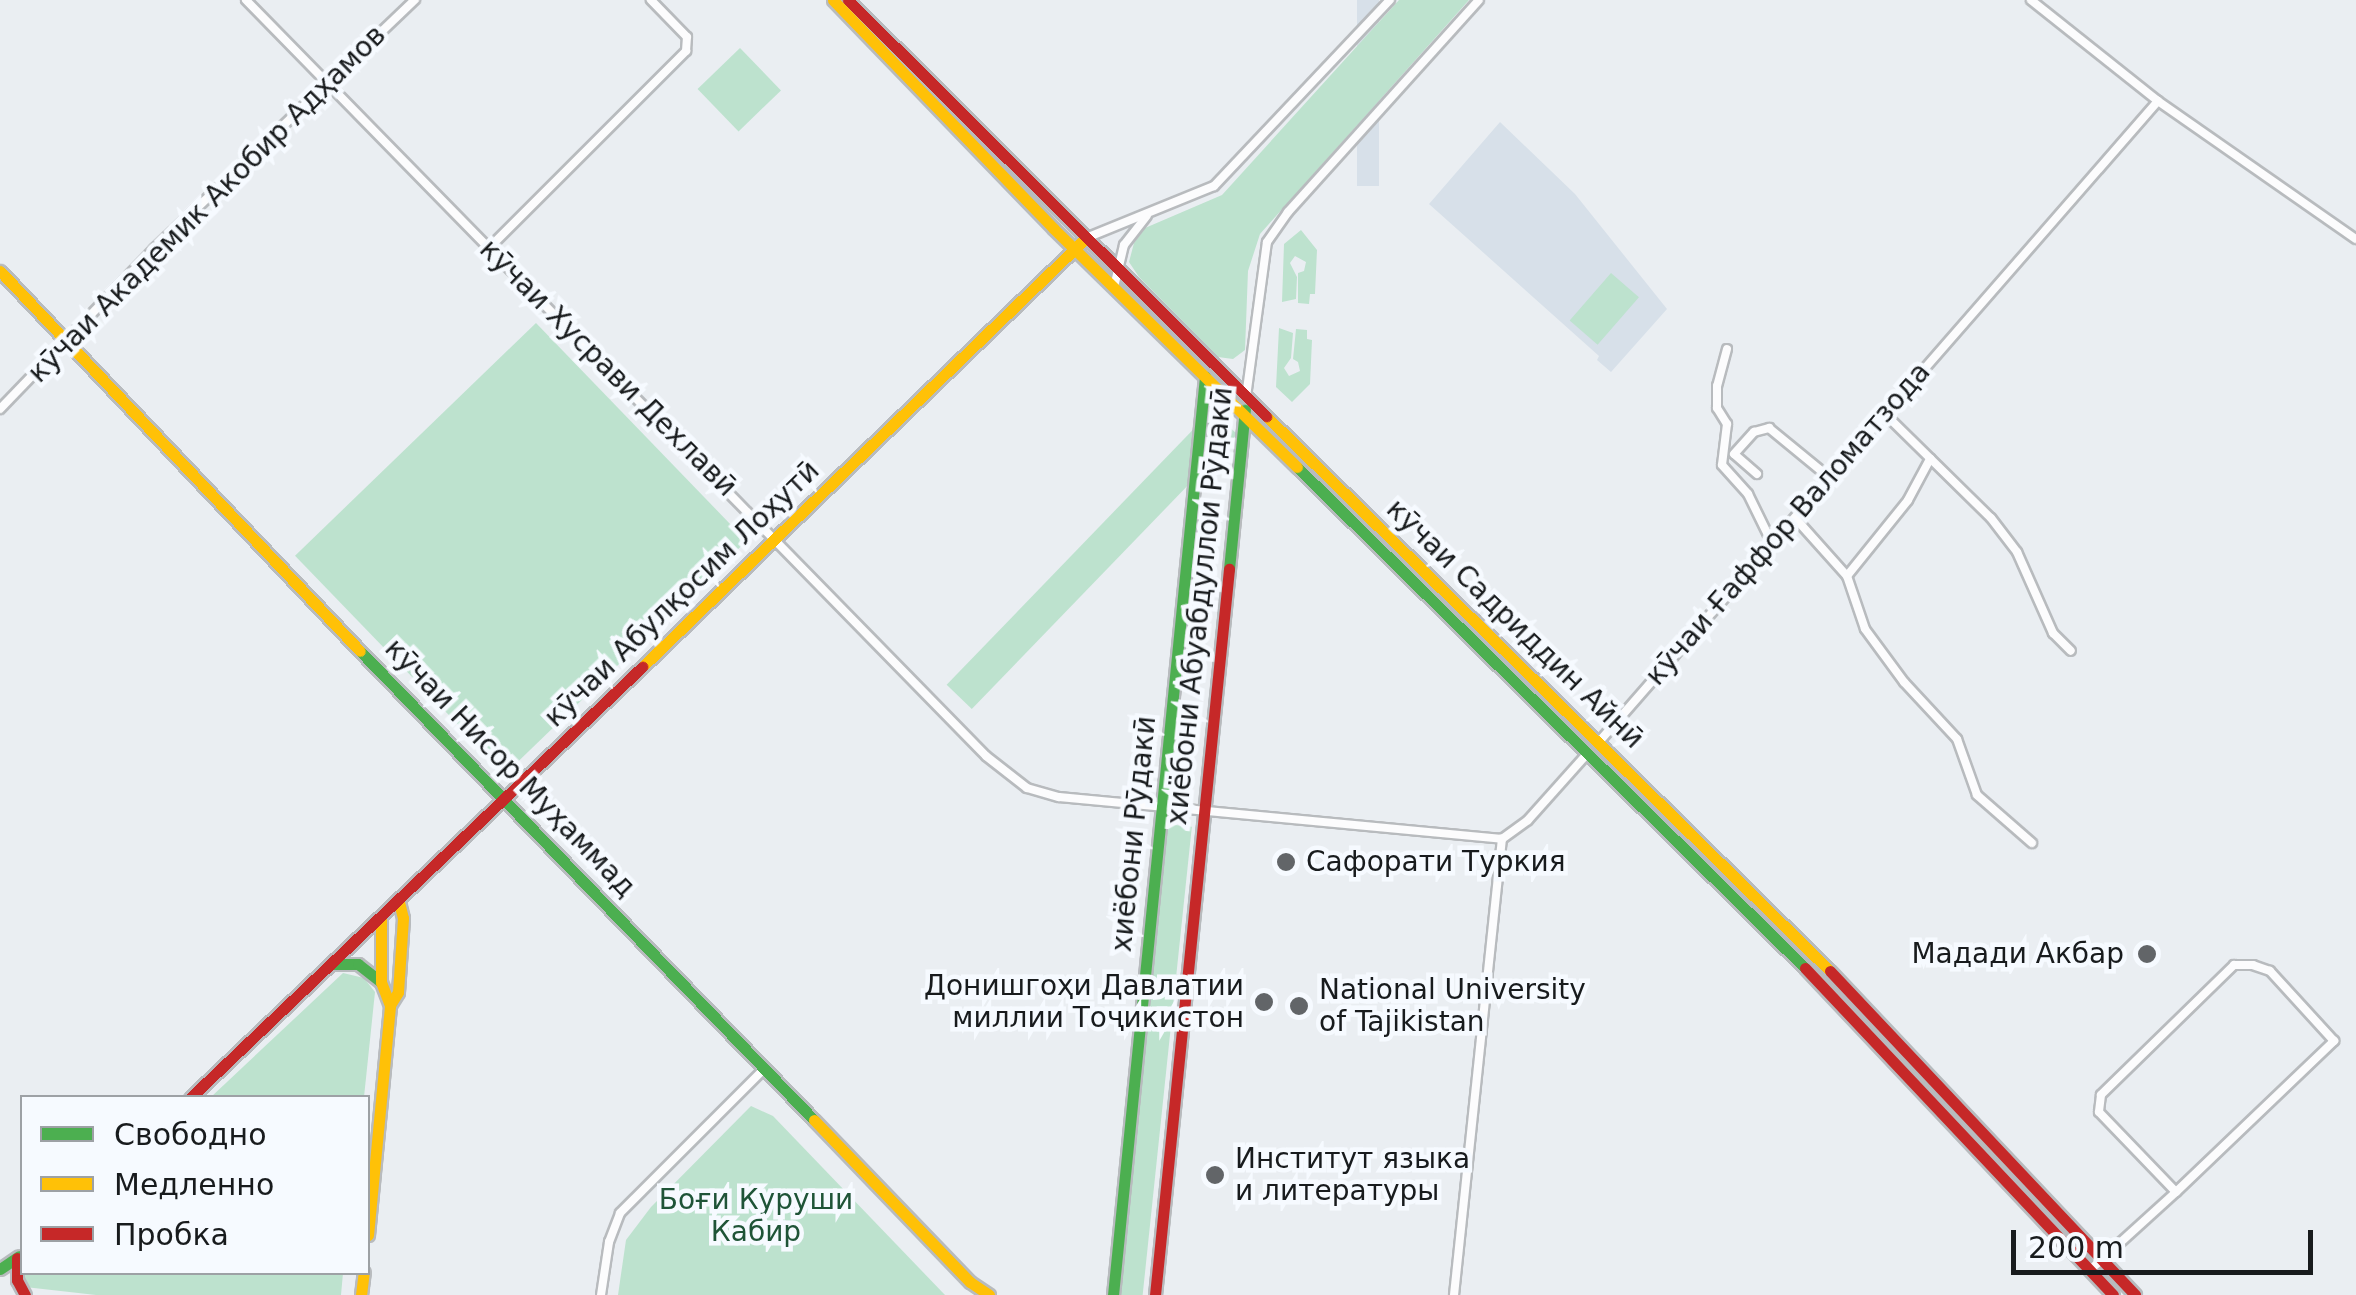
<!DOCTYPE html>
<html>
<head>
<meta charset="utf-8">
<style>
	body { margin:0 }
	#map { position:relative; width:2356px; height:1295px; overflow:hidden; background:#eaeef2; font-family:"DejaVu Sans",sans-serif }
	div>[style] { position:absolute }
	.built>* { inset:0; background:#d7e0e9; transform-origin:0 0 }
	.green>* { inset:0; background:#bde2ce; transform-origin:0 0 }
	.roads { filter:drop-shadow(2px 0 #b8bbbe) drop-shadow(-2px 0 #b8bbbe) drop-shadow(0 2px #b8bbbe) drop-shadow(0 -2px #b8bbbe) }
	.street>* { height:8px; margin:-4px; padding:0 4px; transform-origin:4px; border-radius:4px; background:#fcfcfd }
	.fast>* { height:11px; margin:-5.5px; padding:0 5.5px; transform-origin:5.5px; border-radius:5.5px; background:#4caf50 }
	.slow>* { height:11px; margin:-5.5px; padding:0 5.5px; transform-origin:5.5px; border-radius:5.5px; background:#ffc107 }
	.jam>* { height:11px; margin:-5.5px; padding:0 5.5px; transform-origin:5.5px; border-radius:5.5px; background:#c62828 }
	.dots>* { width:28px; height:28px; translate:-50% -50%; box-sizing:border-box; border:5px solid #f6faff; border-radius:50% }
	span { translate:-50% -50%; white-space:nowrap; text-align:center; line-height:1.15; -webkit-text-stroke:9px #f6faff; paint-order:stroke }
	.street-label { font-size:28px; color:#181b1d }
	.poi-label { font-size:28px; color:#181b1d }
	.left { translate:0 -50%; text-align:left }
	.right { translate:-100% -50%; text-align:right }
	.park-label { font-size:28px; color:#1f5437 }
	.legend { position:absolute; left:20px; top:1095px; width:350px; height:180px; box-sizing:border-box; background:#f6faff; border:2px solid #9da1a5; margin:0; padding:12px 18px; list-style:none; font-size:30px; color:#181b1d }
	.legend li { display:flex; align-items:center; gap:20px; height:50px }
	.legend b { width:50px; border:2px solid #9da1a5 }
	.scale { position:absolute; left:2011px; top:1230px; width:302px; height:45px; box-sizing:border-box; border:5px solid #181b1d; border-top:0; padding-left:12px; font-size:30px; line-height:35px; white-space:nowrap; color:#181b1d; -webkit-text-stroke:8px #f6faff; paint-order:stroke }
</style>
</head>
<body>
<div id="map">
	<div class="built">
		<i style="left:1357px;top:0;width:22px;height:186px"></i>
		<i style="clip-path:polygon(1500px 122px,1575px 194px,1667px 309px,1611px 372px,1597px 360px,1599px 356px,1429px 204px)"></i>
	</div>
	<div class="green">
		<i style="clip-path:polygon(1399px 0,1469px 0,1260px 234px,1248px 271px,1245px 350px,1233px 359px,1218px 357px,1139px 277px,1129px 262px,1134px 243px,1145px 228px,1222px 195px)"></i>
		<i style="left:740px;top:48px;width:59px;height:59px;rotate:46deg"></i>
		<i style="clip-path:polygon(1301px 230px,1317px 250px,1315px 294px,1310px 294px,1309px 304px,1298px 303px,1298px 273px,1304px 271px,1306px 262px,1295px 256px,1290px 263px,1297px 277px,1296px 299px,1282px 302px,1284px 244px)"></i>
		<i style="left:1611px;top:273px;width:37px;height:63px;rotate:41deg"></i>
		<i style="left:536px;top:323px;width:303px;height:335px;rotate:46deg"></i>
		<i style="clip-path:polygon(1279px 328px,1293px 333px,1291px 358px,1284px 368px,1289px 376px,1300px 371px,1298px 362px,1293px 359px,1296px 329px,1307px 330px,1307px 339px,1312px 340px,1310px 384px,1292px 402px,1276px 387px)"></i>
		<i style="left:1212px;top:410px;width:35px;height:382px;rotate:44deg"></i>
		<i style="left:1165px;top:824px;width:27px;height:473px;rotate:6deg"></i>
		<i style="clip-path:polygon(343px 973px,364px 978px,375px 992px,364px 1097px,211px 1097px)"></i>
		<i style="clip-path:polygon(751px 1106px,773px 1116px,945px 1295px,618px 1295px,626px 1240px,651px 1207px)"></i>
		<i style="clip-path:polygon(22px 1272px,343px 1273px,341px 1295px,96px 1295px,25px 1287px)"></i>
	</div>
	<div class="roads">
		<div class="street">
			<i style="left:246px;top:0;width:1058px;rotate:45.61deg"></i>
			<i style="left:986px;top:756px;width:52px;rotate:38deg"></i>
			<i style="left:1027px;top:788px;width:33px;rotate:16deg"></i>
			<i style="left:1059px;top:797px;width:445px;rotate:5.4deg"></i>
			<i style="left:1502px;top:839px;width:32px;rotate:-36deg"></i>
			<i style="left:1528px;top:820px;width:90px;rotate:-48.2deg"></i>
			<i style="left:2031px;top:0;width:162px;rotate:38.5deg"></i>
			<i style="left:2158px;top:101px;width:241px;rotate:34.9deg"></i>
			<i style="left:1086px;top:238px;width:138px;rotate:-22.1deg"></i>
			<i style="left:1214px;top:186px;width:256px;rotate:-46.6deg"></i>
			<i style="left:489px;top:248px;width:279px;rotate:-45deg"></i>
			<i style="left:686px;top:51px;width:14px;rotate:-86deg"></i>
			<i style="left:687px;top:37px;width:52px;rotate:-134.2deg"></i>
			<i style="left:1114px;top:287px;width:43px;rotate:-76.6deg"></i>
			<i style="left:1124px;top:245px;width:37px;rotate:-52deg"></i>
			<i style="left:1727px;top:349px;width:38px;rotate:105deg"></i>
			<i style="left:1717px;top:386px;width:22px;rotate:90deg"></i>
			<i style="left:1717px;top:408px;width:19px;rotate:58deg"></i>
			<i style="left:1727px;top:424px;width:41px;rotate:97deg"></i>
			<i style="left:1722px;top:465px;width:39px;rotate:48deg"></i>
			<i style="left:1748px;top:494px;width:57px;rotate:63.9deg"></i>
			<i style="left:1246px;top:397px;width:156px;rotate:-82.3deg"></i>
			<i style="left:1267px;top:242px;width:37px;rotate:-55deg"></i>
			<i style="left:1288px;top:212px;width:285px;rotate:-48deg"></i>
			<i style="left:0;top:409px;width:222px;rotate:-46.1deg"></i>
			<i style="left:154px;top:249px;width:361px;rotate:-43.7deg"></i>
			<i style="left:1885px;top:414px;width:148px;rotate:44.5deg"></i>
			<i style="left:1991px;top:518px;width:43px;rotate:52.6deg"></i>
			<i style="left:2017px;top:552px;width:89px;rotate:66deg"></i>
			<i style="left:2053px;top:633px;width:25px;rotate:45deg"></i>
			<i style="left:1757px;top:474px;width:30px;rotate:-139deg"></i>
			<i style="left:1734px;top:454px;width:30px;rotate:-48deg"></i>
			<i style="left:1754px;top:432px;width:16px;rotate:-15deg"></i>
			<i style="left:1769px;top:428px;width:79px;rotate:39.3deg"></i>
			<i style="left:1796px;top:519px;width:76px;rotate:48.2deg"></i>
			<i style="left:1847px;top:576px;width:56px;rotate:71.2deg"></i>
			<i style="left:1865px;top:629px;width:66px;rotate:53.7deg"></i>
			<i style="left:1904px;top:682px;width:78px;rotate:47.1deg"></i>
			<i style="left:1957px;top:739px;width:59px;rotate:70.3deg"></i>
			<i style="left:1977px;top:795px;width:73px;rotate:41.1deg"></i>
			<i style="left:1847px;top:576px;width:97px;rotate:-51.2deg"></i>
			<i style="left:1908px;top:500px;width:47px;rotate:-61.8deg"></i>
			<i style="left:1598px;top:743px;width:852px;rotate:-48.9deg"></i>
			<i style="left:2090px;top:1270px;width:116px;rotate:-42.2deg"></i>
			<i style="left:2176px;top:1192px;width:219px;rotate:-43.7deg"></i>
			<i style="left:2334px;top:1041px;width:95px;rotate:-132.4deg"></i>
			<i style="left:2270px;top:971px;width:18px;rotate:-161deg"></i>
			<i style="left:2253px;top:965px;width:19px;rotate:180deg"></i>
			<i style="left:2234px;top:965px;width:186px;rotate:135.7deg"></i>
			<i style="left:2101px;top:1095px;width:17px;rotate:97deg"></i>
			<i style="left:2099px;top:1112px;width:111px;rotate:46.1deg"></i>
			<i style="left:601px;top:1295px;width:54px;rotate:-81.4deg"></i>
			<i style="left:609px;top:1242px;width:31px;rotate:-69deg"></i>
			<i style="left:620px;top:1213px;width:205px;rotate:-45deg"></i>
			<i style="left:1454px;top:1295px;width:459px;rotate:-84deg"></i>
		</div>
		<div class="fast">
			<i style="left:1297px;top:467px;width:713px;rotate:44.6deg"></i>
			<i style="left:1229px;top:569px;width:160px;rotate:-84.3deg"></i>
			<i style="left:360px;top:651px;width:653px;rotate:45.93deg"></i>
			<i style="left:334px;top:964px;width:24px"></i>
			<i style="left:358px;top:964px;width:29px;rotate:38deg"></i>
			<i style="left:0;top:1269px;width:23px;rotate:-34deg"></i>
			<i style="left:1113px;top:1295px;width:923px;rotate:-84.28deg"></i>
		</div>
		<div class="slow">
			<i style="left:833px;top:0;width:318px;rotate:46deg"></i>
			<i style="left:1054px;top:229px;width:340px;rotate:44.4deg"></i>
			<i style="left:0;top:271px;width:523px;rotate:46.55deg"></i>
			<i style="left:1266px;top:416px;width:791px;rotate:44.54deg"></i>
			<i style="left:642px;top:667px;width:617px;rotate:-44.02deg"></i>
			<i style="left:381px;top:919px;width:63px;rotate:90deg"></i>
			<i style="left:381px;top:982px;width:25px;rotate:69deg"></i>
			<i style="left:814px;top:1120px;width:225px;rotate:46.1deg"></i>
			<i style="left:970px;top:1282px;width:23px;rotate:34deg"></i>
			<i style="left:368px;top:1235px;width:231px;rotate:-84.5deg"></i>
			<i style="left:390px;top:1005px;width:15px;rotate:-58deg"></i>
			<i style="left:398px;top:992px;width:74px;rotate:-86.1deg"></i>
			<i style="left:403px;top:918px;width:16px;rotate:-104deg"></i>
			<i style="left:361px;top:1295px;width:23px;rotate:-83deg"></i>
		</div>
		<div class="jam">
			<i style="left:848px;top:0;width:590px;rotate:44.86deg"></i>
			<i style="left:1805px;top:968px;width:449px;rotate:46.7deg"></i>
			<i style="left:1830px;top:971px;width:445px;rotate:46.7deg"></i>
			<i style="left:190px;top:1098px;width:625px;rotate:-43.64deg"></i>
			<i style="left:17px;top:1258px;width:22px;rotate:90deg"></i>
			<i style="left:17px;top:1280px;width:17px;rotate:62deg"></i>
			<i style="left:1155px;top:1295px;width:730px;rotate:-84.18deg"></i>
		</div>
	</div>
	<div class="dots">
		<i style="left:1286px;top:862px;background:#626568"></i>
		<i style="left:2147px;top:954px;background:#626568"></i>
		<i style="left:1264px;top:1002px;background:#626568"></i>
		<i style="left:1299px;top:1006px;background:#626568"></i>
		<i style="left:1215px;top:1175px;background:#626568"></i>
	</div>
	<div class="street-label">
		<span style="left:207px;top:204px;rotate:-45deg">кӯчаи Академик Акобир Адҳамов</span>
		<span style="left:608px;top:368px;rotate:45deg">кӯчаи Хусрави Дехлавӣ</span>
		<span style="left:1788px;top:524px;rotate:-49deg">кӯчаи Ғаффор Валоматзода</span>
		<span style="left:682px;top:594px;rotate:-44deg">кӯчаи Абулқосим Лоҳутӣ</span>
		<span style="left:1200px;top:606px;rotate:-84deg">хиёбони Абуабдуллои Рӯдакӣ</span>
		<span style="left:1515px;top:624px;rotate:44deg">кӯчаи Садриддин Айнӣ</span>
		<span style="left:510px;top:768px;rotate:46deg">кӯчаи Нисор Муҳаммад</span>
		<span style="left:1134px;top:834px;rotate:-84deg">хиёбони Рӯдакӣ</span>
	</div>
	<div class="poi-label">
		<span class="left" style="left:1306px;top:862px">Сафорати Туркия</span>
		<span class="right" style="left:2124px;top:954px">Мадади Акбар</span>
		<span class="right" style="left:1244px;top:1002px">Донишгоҳи Давлатии<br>миллии Тоҷикистон</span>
		<span class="left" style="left:1319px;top:1006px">National University<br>of Tajikistan</span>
		<span class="left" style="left:1235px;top:1175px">Институт языка<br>и литературы</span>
	</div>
	<div class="park-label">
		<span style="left:756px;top:1216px">Боғи Куруши<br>Кабир</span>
	</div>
	<ul class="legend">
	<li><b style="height:12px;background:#4caf50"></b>Свободно</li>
	<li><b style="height:12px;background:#ffc107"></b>Медленно</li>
	<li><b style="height:12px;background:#c62828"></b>Пробка</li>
	</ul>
	<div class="scale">200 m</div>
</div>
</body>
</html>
